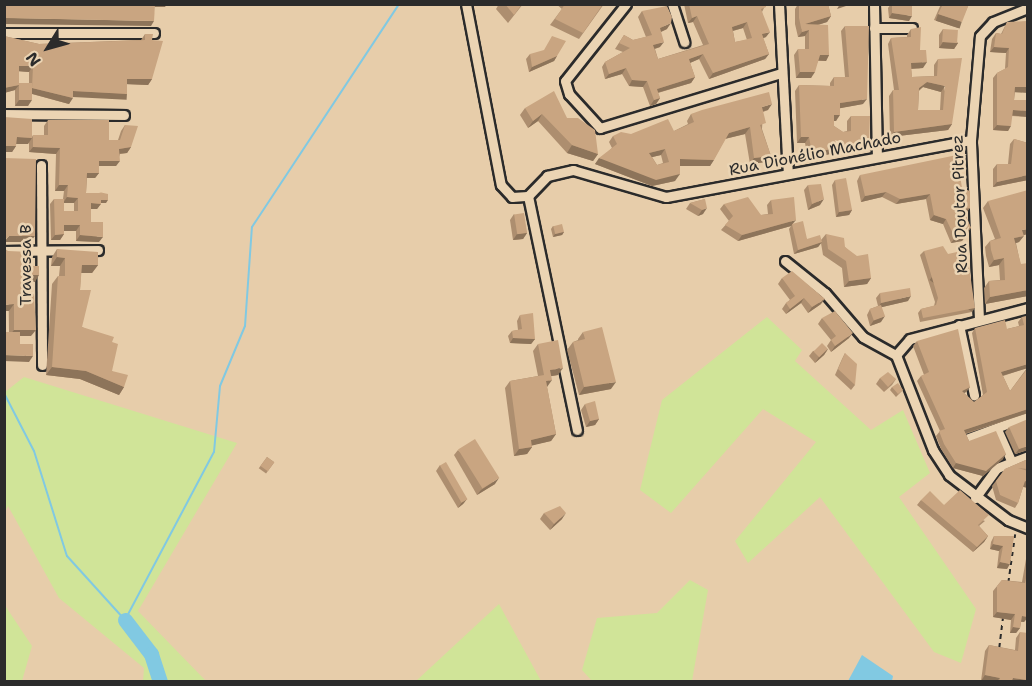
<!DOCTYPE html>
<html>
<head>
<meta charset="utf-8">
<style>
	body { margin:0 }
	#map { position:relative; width:1032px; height:686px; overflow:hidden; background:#e7cdaa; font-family:"Shantell Sans",sans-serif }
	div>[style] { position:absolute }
	.green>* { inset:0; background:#d0e498 }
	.water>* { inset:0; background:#81c9e2 }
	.stream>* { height:2px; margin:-1px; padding:0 1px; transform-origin:1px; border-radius:1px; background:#81c9e2 }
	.river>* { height:15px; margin:-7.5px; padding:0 7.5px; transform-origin:7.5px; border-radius:7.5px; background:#81c9e2 }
	.path>* { height:1.5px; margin-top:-0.75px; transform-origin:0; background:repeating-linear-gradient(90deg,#2b2b2b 0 4.5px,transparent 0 9px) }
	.roads { filter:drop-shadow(2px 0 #2b2b2b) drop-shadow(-2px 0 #2b2b2b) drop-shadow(0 2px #2b2b2b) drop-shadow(0 -2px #2b2b2b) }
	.minor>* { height:9px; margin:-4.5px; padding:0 4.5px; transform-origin:4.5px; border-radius:4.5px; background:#ebd4b3 }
	.wall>* { inset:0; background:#ad8e6f; transform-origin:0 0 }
	.shaded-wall>* { inset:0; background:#8d745a; transform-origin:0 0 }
	.building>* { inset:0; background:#c9a581; transform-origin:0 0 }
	span { translate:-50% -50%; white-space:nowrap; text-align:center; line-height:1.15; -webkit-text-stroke:5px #ebd4b3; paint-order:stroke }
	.street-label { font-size:16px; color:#2b2b2b }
	.frame { position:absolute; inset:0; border:6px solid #2b2b2b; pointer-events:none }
	.north { position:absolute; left:18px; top:18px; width:60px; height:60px; -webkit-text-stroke:4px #ebd4b3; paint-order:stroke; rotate:233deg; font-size:16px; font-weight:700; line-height:24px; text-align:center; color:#2b2b2b }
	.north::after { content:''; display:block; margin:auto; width:21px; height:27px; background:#2b2b2b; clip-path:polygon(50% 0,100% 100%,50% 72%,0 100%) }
</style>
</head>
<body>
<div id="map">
	<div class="green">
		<i style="clip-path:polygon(767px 317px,802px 350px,795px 361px,871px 430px,903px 410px,930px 473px,899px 497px,976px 609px,961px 663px,934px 652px,820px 497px,748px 563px,735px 541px,816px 442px,763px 409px,671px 513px,640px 490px,662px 400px)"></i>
		<i style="clip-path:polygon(24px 377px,237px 443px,138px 611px,206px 681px,143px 681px,144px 668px,59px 598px,8px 506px,5px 512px,5px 392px)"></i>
		<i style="clip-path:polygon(690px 580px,708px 590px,692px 681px,592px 681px,582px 670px,597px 618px,657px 613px)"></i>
		<i style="clip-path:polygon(4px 604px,32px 646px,22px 681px,5px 681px)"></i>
		<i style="clip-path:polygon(499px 604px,541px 681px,416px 681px)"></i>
	</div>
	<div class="water">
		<i style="clip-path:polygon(862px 655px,893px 676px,892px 681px,848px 681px)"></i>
	</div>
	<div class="stream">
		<i style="left:4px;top:393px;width:65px;rotate:62.7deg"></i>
		<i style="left:34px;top:451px;width:110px;rotate:72.6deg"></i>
		<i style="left:67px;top:556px;width:86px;rotate:47.8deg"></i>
		<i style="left:125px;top:620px;width:190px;rotate:-62.1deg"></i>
		<i style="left:214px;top:452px;width:66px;rotate:-84.8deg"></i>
		<i style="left:220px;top:386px;width:65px;rotate:-67.4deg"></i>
		<i style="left:245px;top:326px;width:99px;rotate:-86deg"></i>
		<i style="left:252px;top:227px;width:267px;rotate:-56.6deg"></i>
	</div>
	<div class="river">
		<i style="left:125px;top:620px;width:43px;rotate:52.6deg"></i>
		<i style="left:151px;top:654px;width:29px;rotate:72deg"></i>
	</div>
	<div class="path">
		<i style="left:1008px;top:583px;width:49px;rotate:-81.9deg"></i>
		<i style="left:999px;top:648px;width:31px;rotate:-83deg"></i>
	</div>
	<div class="roads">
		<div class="minor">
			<i style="left:466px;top:4px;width:184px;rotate:79.1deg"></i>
			<i style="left:501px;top:185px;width:16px;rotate:47deg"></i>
			<i style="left:512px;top:197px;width:16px;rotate:-4deg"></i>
			<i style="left:528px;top:196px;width:28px;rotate:-46deg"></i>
			<i style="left:547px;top:176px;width:27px;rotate:-13deg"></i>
			<i style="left:573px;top:170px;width:97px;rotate:16.2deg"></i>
			<i style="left:666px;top:197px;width:310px;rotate:-10.6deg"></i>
			<i style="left:626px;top:4px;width:98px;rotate:128.4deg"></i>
			<i style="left:565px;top:81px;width:14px;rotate:73deg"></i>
			<i style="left:569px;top:94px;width:46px;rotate:47.6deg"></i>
			<i style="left:600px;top:128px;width:189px;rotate:-16.9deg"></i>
			<i style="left:672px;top:4px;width:40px;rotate:72deg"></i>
			<i style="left:779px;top:4px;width:170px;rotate:87deg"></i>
			<i style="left:874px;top:4px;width:153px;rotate:88.9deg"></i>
			<i style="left:874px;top:28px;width:38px"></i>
			<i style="left:4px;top:33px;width:150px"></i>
			<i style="left:4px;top:114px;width:120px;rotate:0.5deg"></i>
			<i style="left:41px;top:165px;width:200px;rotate:89.7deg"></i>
			<i style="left:528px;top:196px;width:239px;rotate:78.2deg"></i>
			<i style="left:4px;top:251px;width:94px;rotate:-0.6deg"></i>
			<i style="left:785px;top:261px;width:51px;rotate:38.7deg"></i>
			<i style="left:825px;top:293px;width:58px;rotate:49.2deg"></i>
			<i style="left:863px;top:337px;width:38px;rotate:29deg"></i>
			<i style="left:896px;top:355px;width:102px;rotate:68.7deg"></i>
			<i style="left:933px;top:450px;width:30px;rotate:57deg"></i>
			<i style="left:949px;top:475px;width:74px;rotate:37.3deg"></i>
			<i style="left:1008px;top:520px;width:22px;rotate:22deg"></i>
			<i style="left:979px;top:319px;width:179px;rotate:-92.6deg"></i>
			<i style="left:971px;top:140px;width:104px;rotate:-85.1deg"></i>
			<i style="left:980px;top:36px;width:19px;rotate:-47deg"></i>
			<i style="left:993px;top:22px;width:38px;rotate:-22deg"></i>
			<i style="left:959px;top:325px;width:72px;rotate:77.9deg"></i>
			<i style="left:896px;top:355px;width:21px;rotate:-49deg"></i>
			<i style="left:910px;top:339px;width:122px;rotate:-14.7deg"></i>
			<i style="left:997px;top:429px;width:35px;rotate:66deg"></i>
			<i style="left:966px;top:439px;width:66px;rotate:-20.4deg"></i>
			<i style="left:975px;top:498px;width:37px;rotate:-54deg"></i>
			<i style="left:997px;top:468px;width:33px;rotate:-21deg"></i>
		</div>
	</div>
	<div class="wall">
		<i style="clip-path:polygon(499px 4px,523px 4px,508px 23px,496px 9px)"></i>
		<i style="clip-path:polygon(556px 4px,604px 4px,579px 39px,550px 25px,562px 9px)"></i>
		<i style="clip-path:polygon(evenodd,684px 4px,766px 4px,762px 12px,766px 37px,763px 38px,769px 54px,765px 59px,709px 79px,699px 59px,690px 63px,695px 77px,691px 83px,658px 93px,660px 98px,656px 104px,650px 106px,643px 87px,629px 86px,622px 74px,605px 79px,602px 67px,605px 62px,623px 52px,615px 49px,624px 35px,633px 40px,646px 37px,638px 17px,642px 11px,667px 29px,661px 32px,660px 47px,655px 49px,658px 59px,703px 45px,693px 22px,688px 23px,684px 4px,743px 28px,747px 40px,735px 42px,733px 31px,743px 28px)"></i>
		<i style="clip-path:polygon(798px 4px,828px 4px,831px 16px,827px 22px,818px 25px,829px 55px,826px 61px,818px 61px,811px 78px,796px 78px,794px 55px,798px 49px,805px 49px,805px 36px,798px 37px,795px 24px,795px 9px)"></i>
		<i style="clip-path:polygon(891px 4px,904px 4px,909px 21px,889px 18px,888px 8px)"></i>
		<i style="clip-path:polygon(941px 4px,969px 4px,958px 28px,934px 20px)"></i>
		<i style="clip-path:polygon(1007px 22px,1015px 92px,1014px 100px,1028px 100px,1028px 117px,1012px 116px,1008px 131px,993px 130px,993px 78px,997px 73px,1005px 69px,1006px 53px,990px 52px,992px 39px,996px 33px,1001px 34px)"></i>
		<i style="clip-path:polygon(845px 26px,863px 104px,840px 108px,836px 121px,834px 121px,834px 126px,843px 132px,847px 131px,847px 121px,851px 116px,865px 146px,808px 159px,805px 143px,797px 143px,795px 91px,799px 85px,830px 86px,830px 83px,834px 77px,845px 77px,841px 31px)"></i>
		<i style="clip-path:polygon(evenodd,911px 29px,920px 50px,923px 68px,911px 69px,912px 77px,934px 76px,934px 65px,938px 59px,952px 124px,948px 130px,890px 137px,889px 96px,893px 90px,894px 90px,888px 44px,891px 38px,907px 37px,907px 35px,911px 29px,923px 87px,941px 92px,940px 110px,918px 110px,919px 91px,923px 87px)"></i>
		<i style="clip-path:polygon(943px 29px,958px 43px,954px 49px,939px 48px,939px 35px)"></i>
		<i style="clip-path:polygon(evenodd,145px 34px,152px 40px,152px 79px,148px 85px,127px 84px,124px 99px,73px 96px,69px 104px,32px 94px,28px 106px,15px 106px,15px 90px,4px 93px,4px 36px,39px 44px,141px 40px,145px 34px,19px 71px,29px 72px,29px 83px,19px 83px,19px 71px)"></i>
		<i style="clip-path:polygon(530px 54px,557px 56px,554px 61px,529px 72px,526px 59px)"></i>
		<i style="clip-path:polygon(525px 108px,567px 118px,598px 154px,593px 161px,567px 153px,538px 121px,528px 128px,520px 115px)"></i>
		<i style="clip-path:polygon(evenodd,768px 110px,763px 112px,762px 129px,771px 156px,766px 162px,750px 164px,745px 134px,725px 139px,710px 166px,680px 166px,675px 181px,652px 186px,595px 164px,612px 148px,609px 142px,613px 136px,674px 131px,688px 124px,687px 121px,691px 114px,768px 110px,661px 155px,663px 163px,657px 165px,652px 157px,661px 155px)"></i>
		<i style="clip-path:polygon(evenodd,4px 117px,32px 137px,33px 135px,44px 135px,44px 126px,48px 120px,109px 140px,118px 140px,121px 131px,125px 125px,131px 147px,127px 153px,120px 154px,116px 166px,99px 166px,99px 173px,95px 178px,87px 178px,86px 193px,106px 203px,101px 203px,97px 209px,91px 209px,91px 222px,99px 242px,76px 241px,76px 231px,64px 231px,64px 234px,60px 240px,51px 240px,50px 204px,54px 199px,63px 199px,64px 191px,55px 191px,56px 154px,29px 152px,29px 141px,28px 144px,16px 144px,16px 146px,12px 152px,4px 152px,4px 117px,64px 203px,74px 203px,74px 211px,64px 211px,64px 203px)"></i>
		<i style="clip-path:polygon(1014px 139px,1028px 143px,1028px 180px,993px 187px,993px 169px,997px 164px,1008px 164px,1010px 144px)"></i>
		<i style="clip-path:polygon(860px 175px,962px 188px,970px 208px,966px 213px,965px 214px,971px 228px,966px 233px,962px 241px,951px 243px,943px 224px,930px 220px,926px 199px,896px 204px,882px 197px,861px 202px,857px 181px)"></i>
		<i style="clip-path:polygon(835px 180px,852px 210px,849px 215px,836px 217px,832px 185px)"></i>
		<i style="clip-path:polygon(808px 185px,820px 205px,808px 210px,804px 190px)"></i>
		<i style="clip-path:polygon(705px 199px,703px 214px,698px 216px,686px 209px,690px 203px)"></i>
		<i style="clip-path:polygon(771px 200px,807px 239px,821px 240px,826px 234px,845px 247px,871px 278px,867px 284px,844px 287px,842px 268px,823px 255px,821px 243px,818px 247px,794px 254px,789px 229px,791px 226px,738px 241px,721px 230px,729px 221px,720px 209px,724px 204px,761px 215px,768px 214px,767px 205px)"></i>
		<i style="clip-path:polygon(988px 201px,1024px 235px,1019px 242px,1016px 243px,1027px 296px,985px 304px,984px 288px,989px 281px,1000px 280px,999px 265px,989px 267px,986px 256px,985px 247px,990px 241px,995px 239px,983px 208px)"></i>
		<i style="clip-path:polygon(514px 214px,527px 233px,523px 239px,513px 240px,510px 220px)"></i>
		<i style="clip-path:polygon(553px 226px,564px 232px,562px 235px,553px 237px,551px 229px)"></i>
		<i style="clip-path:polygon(57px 249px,98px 265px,92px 273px,81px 273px,80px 290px,82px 327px,112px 342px,112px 371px,124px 387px,119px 395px,80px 379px,46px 375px,52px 284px,58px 276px,59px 276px,60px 266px,51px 266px,52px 257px)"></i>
		<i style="clip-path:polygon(8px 251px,32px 266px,35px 282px,25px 282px,25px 294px,31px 336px,20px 336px,20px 344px,29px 362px,9px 332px)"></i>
		<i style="clip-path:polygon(924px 251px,948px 254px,972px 312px,920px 322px,918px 313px,921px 309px,934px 306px,935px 302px,920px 255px)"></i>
		<i style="clip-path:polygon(782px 278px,821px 304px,808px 313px,801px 303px,786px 314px,782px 309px,786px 303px,790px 300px,778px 284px)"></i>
		<i style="clip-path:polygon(880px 293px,908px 301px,882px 307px,881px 322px,870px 326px,867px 315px,870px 309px,878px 306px,876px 298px)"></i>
		<i style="clip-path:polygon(520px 315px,535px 339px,531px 344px,510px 343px,508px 336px,512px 331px,518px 330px,517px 321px)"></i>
		<i style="clip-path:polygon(evenodd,1028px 316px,1028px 413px,966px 434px,969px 441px,1003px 459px,983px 476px,953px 468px,941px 449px,936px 436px,940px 431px,917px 381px,921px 376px,924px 375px,913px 346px,917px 341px,970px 387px,966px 392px,964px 393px,974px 402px,983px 395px,972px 333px,975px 328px,1007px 329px,1019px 326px,1018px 322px,1022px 317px,1028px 316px,1027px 368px,1010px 391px,1003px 376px,1027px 368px)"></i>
		<i style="clip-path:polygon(822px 318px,849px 338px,831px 352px,827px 346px,831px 340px,818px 324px)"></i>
		<i style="clip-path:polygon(583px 332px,611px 389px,579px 395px,567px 350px,573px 342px,578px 340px,578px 339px)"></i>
		<i style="clip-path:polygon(538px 344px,558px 375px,551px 376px,547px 387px,556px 434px,551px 441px,532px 445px,532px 447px,527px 454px,514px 456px,505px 388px,510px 381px,538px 376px,533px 351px)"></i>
		<i style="clip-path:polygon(828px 349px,824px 355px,815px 363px,809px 356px,813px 351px)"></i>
		<i style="clip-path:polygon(845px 353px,855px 385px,851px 390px,835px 375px,842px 359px)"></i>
		<i style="clip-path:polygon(880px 378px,896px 379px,892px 385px,884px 392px,876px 384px)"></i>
		<i style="clip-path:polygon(892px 387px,903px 390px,896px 397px,890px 390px)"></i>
		<i style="clip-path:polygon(585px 404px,599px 419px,595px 425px,586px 427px,581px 410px)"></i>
		<i style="clip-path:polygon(1009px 427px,1028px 450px,1015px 454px,1005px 432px)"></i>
		<i style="clip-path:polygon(458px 450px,495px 484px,477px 495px,454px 455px)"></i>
		<i style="left:267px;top:457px;width:9px;height:14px;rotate:36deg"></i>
		<i style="clip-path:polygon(1028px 459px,1028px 488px,1023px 487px,1018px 503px,1015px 508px,996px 500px,992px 486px,1005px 469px)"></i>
		<i style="clip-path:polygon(440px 465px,467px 499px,463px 504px,458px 508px,436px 471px)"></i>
		<i style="clip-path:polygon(921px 500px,944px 505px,985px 521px,979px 526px,988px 536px,984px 542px,973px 552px,917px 505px)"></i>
		<i style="clip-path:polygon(544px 513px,562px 519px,550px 530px,540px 519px)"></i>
		<i style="clip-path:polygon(994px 536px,1014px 536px,1007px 569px,997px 568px,999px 551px,990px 549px,991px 542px)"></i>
		<i style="clip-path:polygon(1028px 557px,1028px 617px,1024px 622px,1021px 622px,1020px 628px,1016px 633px,1010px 633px,1011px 620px,993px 617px,993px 591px,1002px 580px,1022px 582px,1026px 559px)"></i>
		<i style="clip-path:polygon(1020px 632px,1027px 680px,1026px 681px,981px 681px,985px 651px,989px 645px,1015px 650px,1016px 638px)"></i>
	</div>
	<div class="shaded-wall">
		<i style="clip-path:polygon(153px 4px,167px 4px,165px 7px,152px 7px)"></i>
		<i style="clip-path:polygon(840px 4px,852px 4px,837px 9px)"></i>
		<i style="clip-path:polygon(892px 13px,912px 16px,909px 21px,889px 18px)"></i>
		<i style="left:938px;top:14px;width:25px;height:7px;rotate:18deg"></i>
		<i style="clip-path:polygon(697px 16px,693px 22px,688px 23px,692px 18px)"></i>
		<i style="clip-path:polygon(831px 16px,827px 22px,801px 30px,805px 24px)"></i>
		<i style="clip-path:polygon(4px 18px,14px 18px,154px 21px,151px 26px,4px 24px)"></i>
		<i style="clip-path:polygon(747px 22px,743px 28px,728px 32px,732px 27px)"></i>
		<i style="clip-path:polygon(671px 23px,667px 29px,656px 34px,660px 28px)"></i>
		<i style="clip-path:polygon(809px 30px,805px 36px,798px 37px,802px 32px)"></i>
		<i style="clip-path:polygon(770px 32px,766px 37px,758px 40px,762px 34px)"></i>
		<i style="clip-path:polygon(664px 42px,660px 47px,650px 50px,653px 45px)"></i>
		<i style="clip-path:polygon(943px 42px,958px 43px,954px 49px,939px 48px)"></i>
		<i style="clip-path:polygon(994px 47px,1009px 48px,1006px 53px,990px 52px)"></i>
		<i style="clip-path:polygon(703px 54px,699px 59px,685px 65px,689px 59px)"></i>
		<i style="clip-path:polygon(769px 54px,765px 59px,709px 79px,713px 73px)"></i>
		<i style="clip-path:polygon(820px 55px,829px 55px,826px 61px,816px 60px)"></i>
		<i style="clip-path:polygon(557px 56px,554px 61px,529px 72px,532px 67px)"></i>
		<i style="clip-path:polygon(927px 62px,923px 68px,907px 69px,911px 63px)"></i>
		<i style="clip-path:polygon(19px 66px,33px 66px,29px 72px,15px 71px)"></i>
		<i style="clip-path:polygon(626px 68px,622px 74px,605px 79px,609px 74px)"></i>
		<i style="clip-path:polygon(800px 72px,815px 72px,811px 78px,796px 78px)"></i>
		<i style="clip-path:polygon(695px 77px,691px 83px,653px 94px,657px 89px)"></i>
		<i style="clip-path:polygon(127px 79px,152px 79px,148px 85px,123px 84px)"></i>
		<i style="clip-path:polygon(632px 80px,647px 81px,643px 87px,629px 86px)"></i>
		<i style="clip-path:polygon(927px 82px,945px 86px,941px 92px,923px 87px,915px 93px,919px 88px)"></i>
		<i style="clip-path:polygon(19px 85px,15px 90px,4px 93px,4px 88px)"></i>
		<i style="clip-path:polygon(1015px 87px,1028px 87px,1028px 93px,1011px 92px)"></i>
		<i style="clip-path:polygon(32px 88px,73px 98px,69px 104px,29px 93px)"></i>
		<i style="left:73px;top:91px;width:54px;height:6px;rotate:3deg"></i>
		<i style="clip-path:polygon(660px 98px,656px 104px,650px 106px,654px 100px)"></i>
		<i style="clip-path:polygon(867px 99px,863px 104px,836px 109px,840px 103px)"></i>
		<i style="clip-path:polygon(19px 100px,32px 100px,28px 106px,15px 106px)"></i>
		<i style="clip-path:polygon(772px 104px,768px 110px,757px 113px,762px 107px)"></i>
		<i style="clip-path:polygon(1013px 110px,1028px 111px,1028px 117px,1009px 115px)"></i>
		<i style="clip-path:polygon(542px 114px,538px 121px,528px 128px,533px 121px)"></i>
		<i style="clip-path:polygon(834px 115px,840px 115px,836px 121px,830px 121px)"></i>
		<i style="clip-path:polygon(952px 124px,948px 130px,890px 137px,894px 132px)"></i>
		<i style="clip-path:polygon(997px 125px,1011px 126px,1008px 131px,993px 130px)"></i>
		<i style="clip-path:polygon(750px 127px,745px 134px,724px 139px,729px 133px)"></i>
		<i style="clip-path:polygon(17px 137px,32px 138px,28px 144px,12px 144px)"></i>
		<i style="clip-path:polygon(801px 137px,809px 137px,805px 143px,797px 143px)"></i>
		<i style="clip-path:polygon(869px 141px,865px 146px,808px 159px,812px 153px)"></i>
		<i style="clip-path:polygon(572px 145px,598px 154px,593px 161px,567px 153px)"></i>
		<i style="clip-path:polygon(4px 146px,16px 146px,12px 152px,4px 152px)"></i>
		<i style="clip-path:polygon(33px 147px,60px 148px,56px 154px,29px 152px)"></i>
		<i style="clip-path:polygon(131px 147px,127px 153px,116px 154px,119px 149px)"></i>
		<i style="clip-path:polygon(665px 149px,661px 155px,644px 159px,649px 153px)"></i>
		<i style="clip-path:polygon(771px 156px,766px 162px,750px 164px,754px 158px)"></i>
		<i style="clip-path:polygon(599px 158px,680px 174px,675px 181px,652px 186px,595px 164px)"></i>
		<i style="clip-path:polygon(680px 159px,714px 160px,710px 166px,676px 166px)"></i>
		<i style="clip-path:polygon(99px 161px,120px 161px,116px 166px,95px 166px)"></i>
		<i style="clip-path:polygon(87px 173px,99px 173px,95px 178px,83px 178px)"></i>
		<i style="clip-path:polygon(1028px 175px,1028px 180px,993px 187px,997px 182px)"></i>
		<i style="clip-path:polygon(59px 185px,68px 185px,64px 191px,55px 191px)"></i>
		<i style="clip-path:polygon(886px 192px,882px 197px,861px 202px,865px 196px)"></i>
		<i style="clip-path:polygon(930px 194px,926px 199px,896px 204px,900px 199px)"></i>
		<i style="clip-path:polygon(67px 197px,78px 198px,74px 203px,63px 203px)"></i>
		<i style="clip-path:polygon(824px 199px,820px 205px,808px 210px,812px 204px)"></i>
		<i style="clip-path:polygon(99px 200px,108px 200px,106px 203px,97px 203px)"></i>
		<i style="clip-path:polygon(91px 203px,101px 204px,97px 209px,87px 209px)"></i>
		<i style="clip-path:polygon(707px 208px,703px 214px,698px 216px,702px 210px)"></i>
		<i style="clip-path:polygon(970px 208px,966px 213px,959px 215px,963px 209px)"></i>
		<i style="clip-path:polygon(852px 210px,849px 215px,836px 217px,839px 212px)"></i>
		<i style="clip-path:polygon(934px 215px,946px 219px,943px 224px,930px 220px)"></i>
		<i style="clip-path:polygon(796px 220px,791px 226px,738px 241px,742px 235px)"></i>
		<i style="clip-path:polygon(64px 225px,80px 225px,76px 231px,60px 231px)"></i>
		<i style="clip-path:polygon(971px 228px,967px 233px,961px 234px,965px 229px)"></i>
		<i style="clip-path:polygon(1028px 229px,1028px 234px,1018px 237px,1022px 230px)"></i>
		<i style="clip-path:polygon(564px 232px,562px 235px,553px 237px,555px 234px)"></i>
		<i style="clip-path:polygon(527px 233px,523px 239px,513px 240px,517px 234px)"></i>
		<i style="clip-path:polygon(64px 234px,60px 240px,51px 240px,55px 235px)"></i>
		<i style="clip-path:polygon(80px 235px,103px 237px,99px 242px,76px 241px)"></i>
		<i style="clip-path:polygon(9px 236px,35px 236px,30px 242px,4px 242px)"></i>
		<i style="clip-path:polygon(966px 236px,962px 241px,951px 243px,955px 238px)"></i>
		<i style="clip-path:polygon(1024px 236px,1019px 242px,1010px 245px,1014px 238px)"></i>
		<i style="clip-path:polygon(822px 242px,818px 247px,794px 254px,798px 250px)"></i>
		<i style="clip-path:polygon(57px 257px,65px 258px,60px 266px,51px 266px)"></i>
		<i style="clip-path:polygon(1004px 258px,999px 265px,989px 267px,994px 260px)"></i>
		<i style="clip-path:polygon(82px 265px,98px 265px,92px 273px,76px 273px)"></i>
		<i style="clip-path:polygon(25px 275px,39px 275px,35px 282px,20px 282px)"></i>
		<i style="clip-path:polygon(871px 278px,867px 284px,844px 287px,849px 281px)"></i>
		<i style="clip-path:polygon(1028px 290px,1028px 296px,985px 304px,990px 297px)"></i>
		<i style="clip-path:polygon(911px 296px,908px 301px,878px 308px,881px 303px)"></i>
		<i style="clip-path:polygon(804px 298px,801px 303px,786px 314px,790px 309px)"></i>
		<i style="clip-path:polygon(825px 299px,821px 304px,808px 313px,812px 307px)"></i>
		<i style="clip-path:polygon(14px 304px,9px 311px,4px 311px,4px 305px)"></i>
		<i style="left:975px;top:308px;width:5px;height:53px;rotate:127deg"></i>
		<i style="clip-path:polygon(885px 316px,881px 322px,870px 326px,874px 320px)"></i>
		<i style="clip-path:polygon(14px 330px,36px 330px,31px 336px,9px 336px)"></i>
		<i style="clip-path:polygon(853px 333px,849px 338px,831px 352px,835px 346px)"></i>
		<i style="clip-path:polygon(513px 338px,535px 339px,531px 344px,510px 343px)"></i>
		<i style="clip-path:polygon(828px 349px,824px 355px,815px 363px,819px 357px)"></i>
		<i style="clip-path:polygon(4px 355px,33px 356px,29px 362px,4px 361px)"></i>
		<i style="clip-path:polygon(1028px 364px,1028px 368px,998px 377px,1001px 372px)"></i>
		<i style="clip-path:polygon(52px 367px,86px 371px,124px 387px,119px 395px,80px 379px,46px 375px)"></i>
		<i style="clip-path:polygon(563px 368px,558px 375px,546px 377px,550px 370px)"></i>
		<i style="clip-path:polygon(552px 380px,547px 387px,546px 381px)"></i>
		<i style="clip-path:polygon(616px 382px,611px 389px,579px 395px,584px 387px)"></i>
		<i style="clip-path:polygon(970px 387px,966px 392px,958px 396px,962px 391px)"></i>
		<i style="clip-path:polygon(1028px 409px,1028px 413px,960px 435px,964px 430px)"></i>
		<i style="clip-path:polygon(599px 419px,595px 425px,586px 427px,590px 421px)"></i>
		<i style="clip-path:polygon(556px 434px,551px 441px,526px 447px,531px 440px)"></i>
		<i style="clip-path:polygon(1028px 446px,1028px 450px,1015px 454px,1019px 449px)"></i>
		<i style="clip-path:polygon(532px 447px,527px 454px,514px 456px,519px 449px)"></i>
		<i style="clip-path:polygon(1006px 454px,1003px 459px,983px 476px,953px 468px,956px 463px)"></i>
		<i style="clip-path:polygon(499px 478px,495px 484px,477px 495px,481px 490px)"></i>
		<i style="clip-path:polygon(1025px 481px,1028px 482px,1028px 488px,1021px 486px)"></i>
		<i style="clip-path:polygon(467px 499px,463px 504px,458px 508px,462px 502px)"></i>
		<i style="clip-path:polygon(566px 513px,562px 519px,550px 530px,554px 524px)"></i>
		<i style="clip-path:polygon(988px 536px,984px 542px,973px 552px,977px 547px)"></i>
		<i style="clip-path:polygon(993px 544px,1003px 546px,999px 551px,990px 549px)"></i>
		<i style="clip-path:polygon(1000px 562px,1010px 564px,1007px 569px,997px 568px)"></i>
		<i style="clip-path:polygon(997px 612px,1015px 614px,1011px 620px,993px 617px)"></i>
		<i style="clip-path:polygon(1022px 616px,1028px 617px,1024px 622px,1018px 621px)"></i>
		<i style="clip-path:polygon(1013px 627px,1020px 628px,1016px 633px,1010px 633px)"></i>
		<i style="clip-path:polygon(985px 675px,1000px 678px,997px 681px,981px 681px)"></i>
		<i style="clip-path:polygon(1013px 678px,1027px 680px,1026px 681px,1010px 681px)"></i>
	</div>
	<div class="building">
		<i style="clip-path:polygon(4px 4px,155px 4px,154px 21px,4px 18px)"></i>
		<i style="clip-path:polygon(505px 4px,522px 4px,514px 15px)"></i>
		<i style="clip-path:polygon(565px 4px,603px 4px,583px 33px,555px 19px)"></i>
		<i style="clip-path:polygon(evenodd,689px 4px,766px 4px,766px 7px,761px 9px,770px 32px,762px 34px,769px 54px,713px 73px,703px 54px,689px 59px,695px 77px,657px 89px,660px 98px,654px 100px,647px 81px,632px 80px,626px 68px,609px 74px,605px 62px,630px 48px,619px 43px,624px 35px,633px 40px,652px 35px,642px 11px,667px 6px,672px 17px,671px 23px,660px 28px,664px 42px,653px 45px,658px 59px,709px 44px,697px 16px,692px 18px,689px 4px,747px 22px,752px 38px,735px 42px,732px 27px,747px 22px)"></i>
		<i style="clip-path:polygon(799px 4px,828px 4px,831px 16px,805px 24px,828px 25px,829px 55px,820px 55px,815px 72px,800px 72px,798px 49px,809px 49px,809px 30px,802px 32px,799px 18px)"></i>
		<i style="clip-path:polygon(892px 4px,912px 5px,912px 16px,892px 13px)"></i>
		<i style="clip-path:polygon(943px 4px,969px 4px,962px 22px,938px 14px)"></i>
		<i style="clip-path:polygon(1028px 21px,1028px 87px,1015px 87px,1014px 100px,1028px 100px,1028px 111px,1013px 110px,1011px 126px,997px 125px,997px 73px,1008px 67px,1009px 48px,994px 47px,996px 33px,1002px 34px,1007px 22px)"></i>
		<i style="clip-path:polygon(845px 26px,869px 26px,867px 99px,840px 103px,840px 115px,834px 115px,834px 126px,843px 132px,851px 131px,851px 116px,870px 116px,869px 141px,812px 153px,809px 137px,801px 137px,799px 85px,834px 86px,834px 77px,849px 77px)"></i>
		<i style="clip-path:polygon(evenodd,921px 27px,920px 50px,926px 50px,927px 62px,911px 63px,912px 77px,937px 76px,938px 59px,962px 58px,952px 124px,894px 132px,893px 90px,899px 90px,891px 38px,911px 37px,911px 29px,921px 27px,927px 82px,945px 86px,943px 110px,918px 110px,919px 88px,927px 82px)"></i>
		<i style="left:943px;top:29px;width:15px;height:13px;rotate:4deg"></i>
		<i style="clip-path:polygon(145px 34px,153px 34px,152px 40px,163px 41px,152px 79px,127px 79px,127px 94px,73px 91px,73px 98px,32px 88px,33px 66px,19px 66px,19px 85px,4px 88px,4px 36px,39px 44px,145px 40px)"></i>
		<i style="clip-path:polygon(552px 36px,566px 41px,557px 56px,532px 67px,530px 54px,544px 50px)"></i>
		<i style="left:19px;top:83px;width:13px;height:17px"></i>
		<i style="clip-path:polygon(554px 91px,567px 118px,578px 118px,595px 130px,598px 154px,572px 145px,542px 114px,533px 121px,525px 108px)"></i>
		<i style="clip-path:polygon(evenodd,769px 92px,772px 104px,762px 107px,766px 123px,760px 125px,771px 156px,754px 158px,750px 127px,729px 133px,714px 160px,680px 159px,680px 174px,656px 180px,599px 158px,617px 144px,613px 136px,621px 132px,631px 134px,668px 119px,674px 131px,694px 122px,691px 114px,702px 110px,769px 92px,665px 149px,669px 162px,657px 165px,649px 153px,665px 149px)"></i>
		<i style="clip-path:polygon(4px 117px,32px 119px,32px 138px,17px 137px,16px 146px,4px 146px)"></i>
		<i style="clip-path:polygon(48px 120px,109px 120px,109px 140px,120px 140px,125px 125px,138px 126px,131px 147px,119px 149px,120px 161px,99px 161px,99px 173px,87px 173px,86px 193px,101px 193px,101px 204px,91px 203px,91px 222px,103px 222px,103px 237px,80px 235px,80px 225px,64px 225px,64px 234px,55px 235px,54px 199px,64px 199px,64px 211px,78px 211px,78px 198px,67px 197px,68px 185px,59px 185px,60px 148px,33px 147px,33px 135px,48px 135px)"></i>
		<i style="clip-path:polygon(1014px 139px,1028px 143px,1028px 175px,997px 182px,997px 164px,1011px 164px)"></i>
		<i style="clip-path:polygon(957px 155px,962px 188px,970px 191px,970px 208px,963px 209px,971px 228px,965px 229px,966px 236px,955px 238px,946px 219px,934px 215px,930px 194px,900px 199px,886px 192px,865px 196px,860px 175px)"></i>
		<i style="clip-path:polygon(4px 158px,36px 159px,35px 236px,9px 236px,4px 241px)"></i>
		<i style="clip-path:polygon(846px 178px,852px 210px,839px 212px,835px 180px)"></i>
		<i style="clip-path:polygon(821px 184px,824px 199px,812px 204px,808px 185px)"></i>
		<i style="clip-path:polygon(1028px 190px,1028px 229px,1022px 230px,1024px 236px,1014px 238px,1021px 264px,1028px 263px,1028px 290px,990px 297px,989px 281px,1005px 280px,1004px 258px,994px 260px,991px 250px,990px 241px,1001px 238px,988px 201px)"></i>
		<i style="clip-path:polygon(99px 192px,108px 194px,108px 200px,101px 200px,101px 193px)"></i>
		<i style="clip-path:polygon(748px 197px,761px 215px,773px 214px,771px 200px,794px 197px,796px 220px,742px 235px,725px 225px,733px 216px,724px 204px)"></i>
		<i style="clip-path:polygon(705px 199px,707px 208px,702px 210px,690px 203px)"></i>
		<i style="left:524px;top:213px;width:20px;height:10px;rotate:81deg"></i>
		<i style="clip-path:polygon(803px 221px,807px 239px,820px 235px,822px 242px,798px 250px,792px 224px)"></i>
		<i style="left:562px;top:224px;width:8px;height:9px;rotate:76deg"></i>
		<i style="clip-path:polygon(826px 234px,844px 238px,845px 247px,857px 256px,868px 254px,871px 278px,849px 281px,846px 261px,828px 249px)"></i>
		<i style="clip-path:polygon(943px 246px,948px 254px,957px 252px,960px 266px,969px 266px,975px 308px,923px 318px,921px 309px,936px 305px,938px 298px,924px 251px)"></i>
		<i style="clip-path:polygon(4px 248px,8px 251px,31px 252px,32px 266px,39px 266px,39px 275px,25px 275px,25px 294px,34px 294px,36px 330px,14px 330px,14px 304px,4px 305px)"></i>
		<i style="clip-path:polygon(57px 249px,98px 252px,98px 265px,82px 265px,80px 290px,91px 290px,82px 327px,114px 337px,112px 342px,118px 344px,112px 371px,128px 375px,124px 387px,86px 371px,52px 367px,58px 276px,65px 276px,65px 258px,57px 257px)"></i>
		<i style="clip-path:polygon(792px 271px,825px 299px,812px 307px,804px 298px,790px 309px,786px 303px,795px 296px,782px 278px)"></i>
		<i style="clip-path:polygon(910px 288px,911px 296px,881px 303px,880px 293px)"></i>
		<i style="left:881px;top:305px;width:12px;height:12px;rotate:70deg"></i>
		<i style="clip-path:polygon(835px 311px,853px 333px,835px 346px,831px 340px,836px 336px,822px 318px)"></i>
		<i style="clip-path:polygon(533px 313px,535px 339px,513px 338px,512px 331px,522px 329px,520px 315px)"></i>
		<i style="clip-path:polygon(1028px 316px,1028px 364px,1001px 372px,1010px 391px,1028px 368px,1028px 409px,964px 430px,969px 441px,996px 431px,1006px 454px,986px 471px,956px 463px,944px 444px,939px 431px,945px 429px,921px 376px,929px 372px,917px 341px,958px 329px,970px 387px,962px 391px,974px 402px,987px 392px,975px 328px,1005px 320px,1007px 329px,1024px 325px,1022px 317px)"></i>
		<i style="clip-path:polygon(602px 327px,616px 382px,584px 387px,573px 342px,585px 339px,583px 332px)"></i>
		<i style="clip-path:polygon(4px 332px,20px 332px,20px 344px,33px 344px,33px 356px,4px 355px)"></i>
		<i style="clip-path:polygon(558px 340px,563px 368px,550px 370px,552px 380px,546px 381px,556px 434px,531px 440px,532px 447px,519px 449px,510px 381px,544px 375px,538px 344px)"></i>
		<i style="left:822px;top:343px;width:8px;height:12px;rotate:45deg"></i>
		<i style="clip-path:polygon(845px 353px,857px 364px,855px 385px,838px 369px)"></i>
		<i style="clip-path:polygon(888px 372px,896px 379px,888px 387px,880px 378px)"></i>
		<i style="clip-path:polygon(898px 383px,903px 390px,898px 394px,892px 387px)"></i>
		<i style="clip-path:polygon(595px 401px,599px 419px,590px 421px,585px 404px)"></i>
		<i style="clip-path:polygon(1028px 419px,1028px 446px,1019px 449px,1009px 427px)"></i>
		<i style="left:475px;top:439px;width:46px;height:20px;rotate:58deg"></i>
		<i style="left:267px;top:457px;width:9px;height:11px;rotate:36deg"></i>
		<i style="clip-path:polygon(1028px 459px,1028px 469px,1018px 468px,1028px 471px,1028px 482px,1025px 481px,1018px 503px,1000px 495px,996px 481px,1005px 469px)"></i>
		<i style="left:446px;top:462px;width:43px;height:7px;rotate:60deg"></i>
		<i style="clip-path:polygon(960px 490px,989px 515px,978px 525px,988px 536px,977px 547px,921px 500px,930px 491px,944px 505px)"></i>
		<i style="clip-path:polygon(560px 506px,566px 513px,554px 524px,544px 513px)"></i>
		<i style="clip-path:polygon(994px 536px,1014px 536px,1010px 564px,1000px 562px,1003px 546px,993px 544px)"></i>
		<i style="clip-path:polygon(1028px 568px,1028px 617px,1022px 616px,1020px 628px,1013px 627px,1015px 614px,997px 612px,997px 586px,1002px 580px,1025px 583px)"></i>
		<i style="clip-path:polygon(1020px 632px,1028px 633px,1027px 680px,1013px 678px,1012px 681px,999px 681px,1000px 678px,985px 675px,989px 645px,1018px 651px)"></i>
	</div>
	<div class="street-label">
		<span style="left:815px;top:154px;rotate:-11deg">Rua Dionélio Machado</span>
		<span style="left:960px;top:204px;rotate:-92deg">Rua Doutor Pitrez</span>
		<span style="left:26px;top:265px;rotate:-90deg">Travessa B</span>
	</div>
	<div class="frame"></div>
	<div class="north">N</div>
</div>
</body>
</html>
